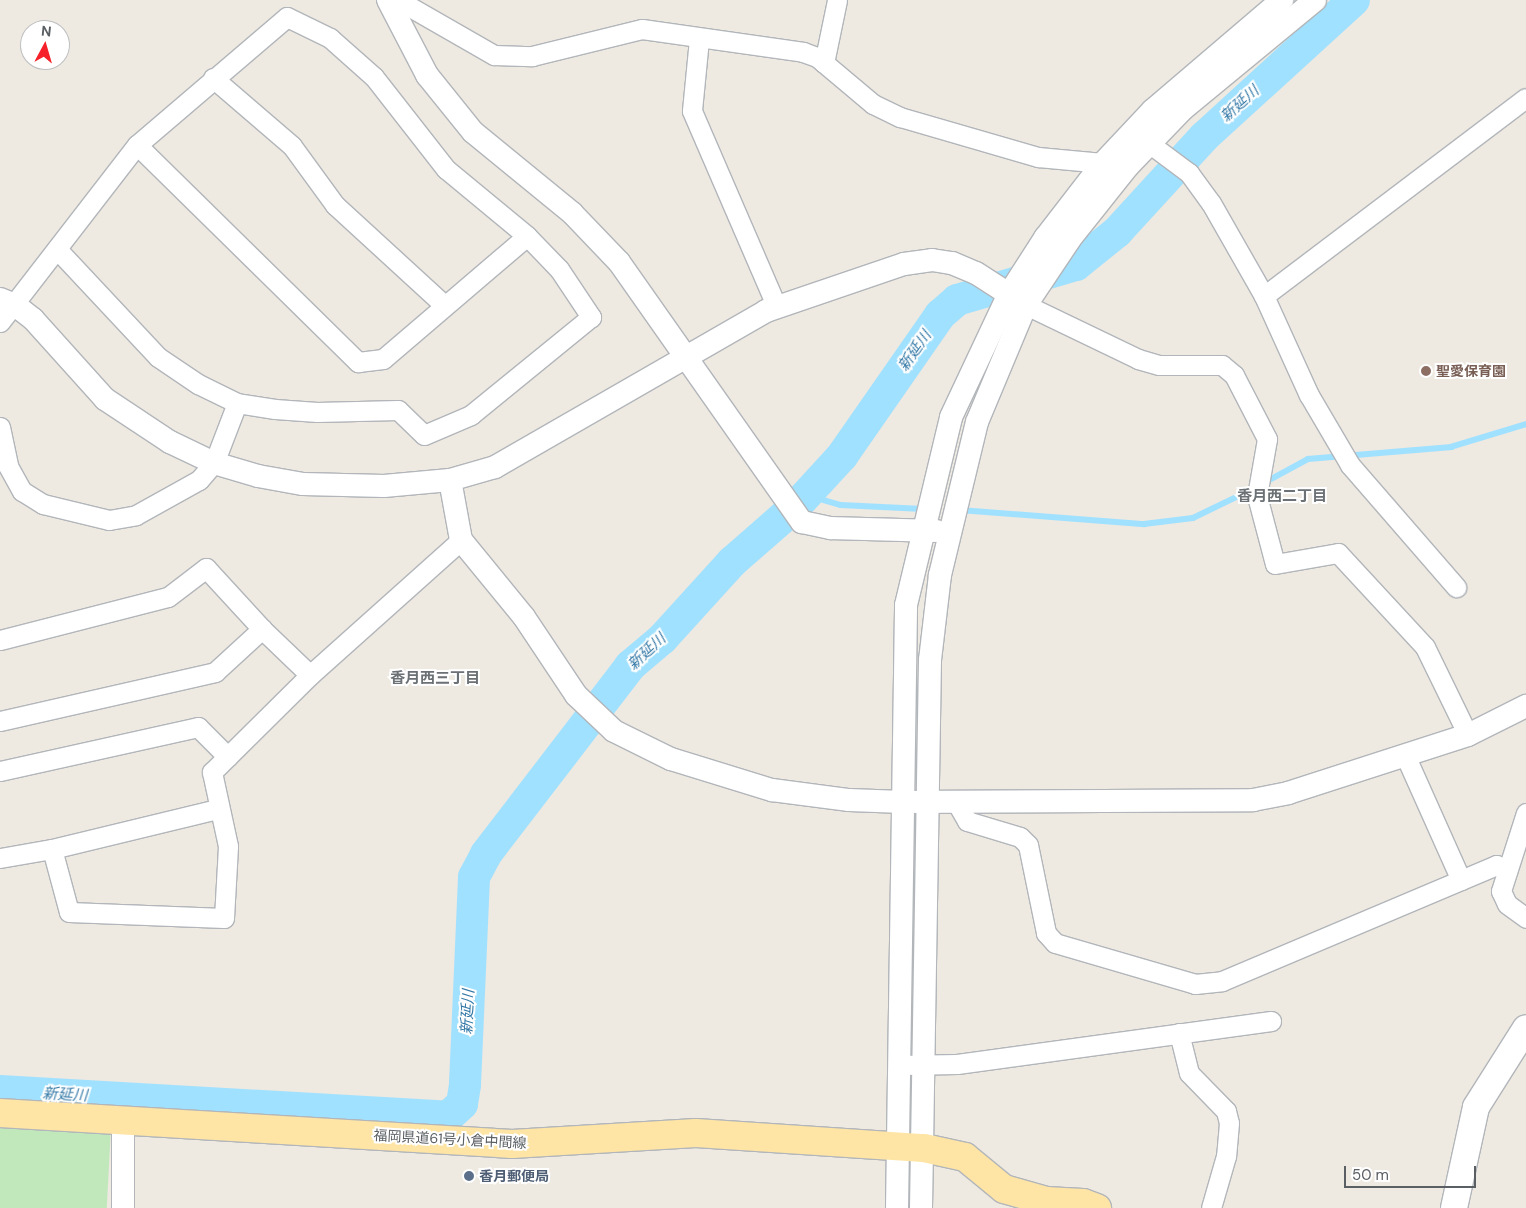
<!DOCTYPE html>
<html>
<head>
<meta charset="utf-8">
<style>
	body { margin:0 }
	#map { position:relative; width:1526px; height:1208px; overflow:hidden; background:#eee9e1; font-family:"DM Sans","Noto Sans JP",sans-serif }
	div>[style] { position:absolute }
	.green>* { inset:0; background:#c1e8bb; transform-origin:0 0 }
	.stream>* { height:5.5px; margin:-2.75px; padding:0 2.75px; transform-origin:2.75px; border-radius:2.75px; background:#a0e1ff }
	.river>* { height:32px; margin:-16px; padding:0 16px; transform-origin:16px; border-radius:16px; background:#a0e1ff }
	.roads { filter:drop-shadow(1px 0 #b2b6ba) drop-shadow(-1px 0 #b2b6ba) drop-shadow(0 1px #b2b6ba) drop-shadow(0 -1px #b2b6ba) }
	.minor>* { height:19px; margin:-9.5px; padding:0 9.5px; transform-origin:9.5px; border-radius:9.5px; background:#fff }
	.tertiary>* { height:22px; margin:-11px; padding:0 11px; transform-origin:11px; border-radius:11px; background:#fff }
	.secondary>* { height:26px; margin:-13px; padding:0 13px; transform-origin:13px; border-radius:13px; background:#fff }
	.primary>* { height:28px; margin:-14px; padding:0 14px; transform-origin:14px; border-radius:14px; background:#ffe5a5 }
	.dots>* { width:14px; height:14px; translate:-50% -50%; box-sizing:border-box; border:2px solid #fff; border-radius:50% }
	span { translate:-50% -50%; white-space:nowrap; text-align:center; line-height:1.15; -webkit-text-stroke:4px #fff; paint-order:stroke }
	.education-label { font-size:14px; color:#785e54; font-weight:700 }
	.left { translate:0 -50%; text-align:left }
	.street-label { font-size:14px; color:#5a5f63 }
	.service-label { font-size:14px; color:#4e5e75; font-weight:700 }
	.water-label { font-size:15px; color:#3278a6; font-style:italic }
	.neighbourhood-label { font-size:15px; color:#6b7175; font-weight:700 }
	.north { position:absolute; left:20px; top:20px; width:50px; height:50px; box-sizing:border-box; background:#fff; border:1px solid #bdbfc1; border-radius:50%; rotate:6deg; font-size:14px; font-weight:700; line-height:20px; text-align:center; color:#5a5f63 }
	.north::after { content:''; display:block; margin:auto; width:18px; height:22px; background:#f52029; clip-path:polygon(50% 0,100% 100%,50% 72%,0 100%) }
	.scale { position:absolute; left:1344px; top:1166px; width:132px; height:22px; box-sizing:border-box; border:2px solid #5a5f63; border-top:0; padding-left:6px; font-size:15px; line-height:18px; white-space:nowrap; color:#5a5f63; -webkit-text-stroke:4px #fff; paint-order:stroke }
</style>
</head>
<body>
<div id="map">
	<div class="green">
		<i style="left:0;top:1124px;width:111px;height:84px;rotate:3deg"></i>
	</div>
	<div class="stream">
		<i style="left:1264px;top:483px;width:50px;rotate:-28.6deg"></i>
		<i style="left:1308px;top:459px;width:144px;rotate:-4.8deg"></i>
		<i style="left:1451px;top:447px;width:78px;rotate:-17deg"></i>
		<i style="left:806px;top:495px;width:36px;rotate:16deg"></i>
		<i style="left:841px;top:505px;width:82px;rotate:2.8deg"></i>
		<i style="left:960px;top:510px;width:185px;rotate:4.4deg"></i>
		<i style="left:1144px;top:524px;width:49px;rotate:-7deg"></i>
		<i style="left:1193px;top:518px;width:67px;rotate:-25.8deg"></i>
	</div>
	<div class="river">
		<i style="left:0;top:1091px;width:449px;rotate:3.3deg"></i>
		<i style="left:448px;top:1117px;width:19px;rotate:-43deg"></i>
		<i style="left:462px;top:1104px;width:20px;rotate:-81deg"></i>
		<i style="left:465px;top:1084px;width:207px;rotate:-87.5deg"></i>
		<i style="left:474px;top:877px;width:26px;rotate:-62deg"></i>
		<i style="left:486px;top:854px;width:237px;rotate:-52.5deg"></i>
		<i style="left:630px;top:666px;width:42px;rotate:-40.2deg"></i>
		<i style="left:662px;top:639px;width:104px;rotate:-47.7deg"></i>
		<i style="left:732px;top:562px;width:86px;rotate:-41.2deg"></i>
		<i style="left:797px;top:505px;width:67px;rotate:-47.4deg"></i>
		<i style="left:842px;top:456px;width:172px;rotate:-55.2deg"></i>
		<i style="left:940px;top:315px;width:23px;rotate:-41deg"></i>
		<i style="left:957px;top:300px;width:124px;rotate:-16.4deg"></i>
		<i style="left:1076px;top:265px;width:53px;rotate:-38.8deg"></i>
		<i style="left:1117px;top:232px;width:129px;rotate:-47.5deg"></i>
		<i style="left:1204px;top:137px;width:203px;rotate:-42.4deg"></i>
	</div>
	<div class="roads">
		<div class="minor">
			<i style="left:398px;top:0;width:111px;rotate:29.8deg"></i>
			<i style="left:494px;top:55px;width:38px;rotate:2deg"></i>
			<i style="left:532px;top:56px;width:113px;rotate:-13.8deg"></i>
			<i style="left:642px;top:29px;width:163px;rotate:8.1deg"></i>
			<i style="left:803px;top:52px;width:15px;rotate:20deg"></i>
			<i style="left:817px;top:57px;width:73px;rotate:40deg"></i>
			<i style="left:873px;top:104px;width:30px;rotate:26deg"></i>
			<i style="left:900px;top:117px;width:144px;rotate:16.2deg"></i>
			<i style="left:1038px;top:157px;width:65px;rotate:5.3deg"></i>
			<i style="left:699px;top:39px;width:72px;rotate:95.6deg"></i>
			<i style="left:692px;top:111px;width:214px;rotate:66.6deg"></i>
			<i style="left:824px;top:63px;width:64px;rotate:-78.3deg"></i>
			<i style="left:213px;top:78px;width:104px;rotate:40.7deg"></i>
			<i style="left:292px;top:146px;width:73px;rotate:53.9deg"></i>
			<i style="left:335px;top:205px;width:148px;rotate:42.5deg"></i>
			<i style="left:1138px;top:135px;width:64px;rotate:36.7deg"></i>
			<i style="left:1189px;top:173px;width:37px;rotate:54deg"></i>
			<i style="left:1211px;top:203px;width:107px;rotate:60.3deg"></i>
			<i style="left:1264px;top:296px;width:109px;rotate:65.6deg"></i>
			<i style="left:1309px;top:395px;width:81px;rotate:59.6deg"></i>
			<i style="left:1350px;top:465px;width:162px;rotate:49deg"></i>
			<i style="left:137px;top:145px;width:310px;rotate:44.5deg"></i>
			<i style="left:358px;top:362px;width:25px;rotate:-7deg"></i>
			<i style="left:383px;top:359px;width:189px;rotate:-40.5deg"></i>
			<i style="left:1264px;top:296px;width:328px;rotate:-37.1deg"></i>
			<i style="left:1026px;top:305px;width:124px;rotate:25.7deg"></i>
			<i style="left:1138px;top:359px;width:22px;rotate:16deg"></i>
			<i style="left:1159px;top:365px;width:63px"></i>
			<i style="left:1222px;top:365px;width:16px;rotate:40deg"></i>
			<i style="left:1234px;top:375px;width:72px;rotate:62.7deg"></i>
			<i style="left:1267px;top:439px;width:58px;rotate:100deg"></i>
			<i style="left:1257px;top:496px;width:70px;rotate:75.2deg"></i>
			<i style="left:1275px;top:564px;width:64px;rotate:-9.9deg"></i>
			<i style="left:1338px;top:553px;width:128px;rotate:47.2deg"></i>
			<i style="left:1425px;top:647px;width:98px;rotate:64deg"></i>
			<i style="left:0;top:322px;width:224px;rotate:-52.3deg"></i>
			<i style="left:137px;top:145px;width:197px;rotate:-40.5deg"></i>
			<i style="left:287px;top:17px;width:48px;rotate:26deg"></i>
			<i style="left:330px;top:38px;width:59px;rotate:41.6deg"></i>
			<i style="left:374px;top:77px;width:117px;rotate:52deg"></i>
			<i style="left:446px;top:169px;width:105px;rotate:39.6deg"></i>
			<i style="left:527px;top:236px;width:46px;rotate:45.9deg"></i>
			<i style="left:559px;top:269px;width:58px;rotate:56.3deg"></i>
			<i style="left:591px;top:317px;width:155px;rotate:140.8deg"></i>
			<i style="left:471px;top:415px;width:51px;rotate:156.9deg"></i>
			<i style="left:424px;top:435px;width:36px;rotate:-136deg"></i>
			<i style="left:398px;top:410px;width:81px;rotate:178.6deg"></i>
			<i style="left:317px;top:412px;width:42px;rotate:-175.9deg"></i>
			<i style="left:275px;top:409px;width:38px;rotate:-171deg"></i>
			<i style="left:237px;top:403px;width:43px;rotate:-154deg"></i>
			<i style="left:198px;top:384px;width:48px;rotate:-146deg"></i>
			<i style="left:158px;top:357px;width:148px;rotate:-133.1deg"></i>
			<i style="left:0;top:427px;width:40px;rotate:78deg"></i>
			<i style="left:8px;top:466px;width:29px;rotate:61deg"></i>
			<i style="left:22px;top:491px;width:25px;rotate:32deg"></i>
			<i style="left:43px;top:504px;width:68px;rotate:13.6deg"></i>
			<i style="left:109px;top:520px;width:27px;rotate:-10deg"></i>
			<i style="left:136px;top:515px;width:72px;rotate:-29.1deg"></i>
			<i style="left:199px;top:480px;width:23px;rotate:-49deg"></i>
			<i style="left:214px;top:463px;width:64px;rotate:-69deg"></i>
			<i style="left:0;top:640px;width:173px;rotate:-14.4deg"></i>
			<i style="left:168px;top:597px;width:48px;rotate:-37.3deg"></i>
			<i style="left:206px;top:568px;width:83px;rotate:47.4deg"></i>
			<i style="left:0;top:721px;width:221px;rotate:-12.8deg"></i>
			<i style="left:215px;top:672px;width:64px;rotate:-42.5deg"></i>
			<i style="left:262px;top:629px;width:66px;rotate:43.8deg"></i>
			<i style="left:1405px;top:755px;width:137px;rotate:65.9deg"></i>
			<i style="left:0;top:771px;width:203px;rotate:-12.5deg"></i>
			<i style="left:198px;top:727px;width:42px;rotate:45deg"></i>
			<i style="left:955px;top:800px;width:24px;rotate:60deg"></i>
			<i style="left:967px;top:821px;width:55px;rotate:16.8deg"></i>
			<i style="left:1020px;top:837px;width:11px;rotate:45deg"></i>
			<i style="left:1028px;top:845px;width:90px;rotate:78.4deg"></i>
			<i style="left:1046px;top:933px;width:13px;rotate:48deg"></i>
			<i style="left:1055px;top:943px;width:146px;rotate:16.3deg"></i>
			<i style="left:1195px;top:984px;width:27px;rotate:-6deg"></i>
			<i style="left:1222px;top:981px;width:298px;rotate:-22.9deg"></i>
			<i style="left:1496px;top:865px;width:12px;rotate:24deg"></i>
			<i style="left:1526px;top:813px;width:82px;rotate:107.8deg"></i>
			<i style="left:1501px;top:891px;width:14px;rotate:65deg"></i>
			<i style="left:1507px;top:904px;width:24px;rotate:36deg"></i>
			<i style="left:52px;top:849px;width:170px;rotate:-13.6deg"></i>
			<i style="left:0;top:858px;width:53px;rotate:-9.8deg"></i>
			<i style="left:52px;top:849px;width:65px;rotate:74.9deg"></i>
			<i style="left:69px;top:912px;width:155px;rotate:2.2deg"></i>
			<i style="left:224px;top:918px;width:72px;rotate:-86.8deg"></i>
			<i style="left:228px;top:846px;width:76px;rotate:-102.2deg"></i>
			<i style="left:212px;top:772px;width:138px;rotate:-44.7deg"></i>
			<i style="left:310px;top:675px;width:203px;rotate:-41.8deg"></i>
			<i style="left:1179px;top:1033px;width:41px;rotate:76deg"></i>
			<i style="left:1189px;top:1073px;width:53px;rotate:45.8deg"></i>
			<i style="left:1226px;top:1111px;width:12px;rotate:76deg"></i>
			<i style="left:1229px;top:1123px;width:33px;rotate:95deg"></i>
			<i style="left:1226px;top:1156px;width:54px;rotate:106.1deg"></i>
			<i style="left:901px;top:1065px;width:56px;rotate:-1deg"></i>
			<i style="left:957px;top:1064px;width:317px;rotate:-7.8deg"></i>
		</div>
		<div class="tertiary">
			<i style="left:388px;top:0;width:85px;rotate:62.5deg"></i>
			<i style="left:427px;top:75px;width:73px;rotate:51.1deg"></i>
			<i style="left:473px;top:132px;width:128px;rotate:39.3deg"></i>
			<i style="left:572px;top:213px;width:68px;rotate:46.2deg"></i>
			<i style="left:619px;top:262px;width:318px;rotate:54.9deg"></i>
			<i style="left:802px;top:522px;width:30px;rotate:12deg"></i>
			<i style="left:831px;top:528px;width:105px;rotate:1.6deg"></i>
			<i style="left:0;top:299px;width:16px;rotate:22deg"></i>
			<i style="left:15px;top:305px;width:23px;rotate:38deg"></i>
			<i style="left:33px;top:319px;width:108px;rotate:48deg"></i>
			<i style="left:105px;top:399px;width:78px;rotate:33.5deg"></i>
			<i style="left:170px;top:442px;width:49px;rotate:25.5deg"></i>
			<i style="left:214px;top:463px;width:46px;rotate:16.5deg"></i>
			<i style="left:258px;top:476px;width:46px;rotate:10.1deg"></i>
			<i style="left:303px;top:484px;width:81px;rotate:1.4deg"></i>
			<i style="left:384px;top:486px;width:66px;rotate:-5.2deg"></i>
			<i style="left:450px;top:480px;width:47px;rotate:-16.1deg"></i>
			<i style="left:495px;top:467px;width:313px;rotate:-29.9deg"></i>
			<i style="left:766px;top:311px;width:146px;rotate:-18.8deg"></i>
			<i style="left:904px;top:264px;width:28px;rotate:-8deg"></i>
			<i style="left:932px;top:260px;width:20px;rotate:9deg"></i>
			<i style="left:952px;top:263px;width:26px;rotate:23deg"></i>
			<i style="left:976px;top:273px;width:54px;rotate:32.8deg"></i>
			<i style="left:450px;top:480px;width:61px;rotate:79.6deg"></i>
			<i style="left:461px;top:540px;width:99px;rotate:50.7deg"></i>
			<i style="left:524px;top:617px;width:94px;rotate:56.3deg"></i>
			<i style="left:576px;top:695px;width:52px;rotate:43.5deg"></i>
			<i style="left:614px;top:731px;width:64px;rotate:26.2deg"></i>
			<i style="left:671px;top:759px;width:106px;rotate:17.1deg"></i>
			<i style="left:772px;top:790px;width:78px;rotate:7.4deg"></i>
			<i style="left:849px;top:800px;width:54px;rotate:2.1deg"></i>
			<i style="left:903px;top:802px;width:350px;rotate:-0.3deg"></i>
			<i style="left:1253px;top:800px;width:36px;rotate:-11deg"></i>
			<i style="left:1288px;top:793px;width:189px;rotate:-17.9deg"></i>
			<i style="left:1468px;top:735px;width:65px;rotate:-26.6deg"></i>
			<i style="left:123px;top:1119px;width:89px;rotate:90deg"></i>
			<i style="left:897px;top:1208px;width:603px;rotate:-89.14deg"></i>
			<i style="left:906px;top:605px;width:193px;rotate:-76.5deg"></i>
			<i style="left:951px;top:417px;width:136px;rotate:-64.8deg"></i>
			<i style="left:1009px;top:294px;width:67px;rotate:-57.3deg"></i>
			<i style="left:1045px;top:238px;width:95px;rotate:-52.3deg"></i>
			<i style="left:1103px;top:163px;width:73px;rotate:-46.7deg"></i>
			<i style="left:1153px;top:110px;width:170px;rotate:-40.5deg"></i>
			<i style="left:921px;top:1208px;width:548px;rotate:-89.06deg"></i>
			<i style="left:930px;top:660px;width:86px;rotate:-83.3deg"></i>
			<i style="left:940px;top:575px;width:157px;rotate:-76.4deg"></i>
			<i style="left:977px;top:422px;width:127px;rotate:-67.3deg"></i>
			<i style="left:1026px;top:305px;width:79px;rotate:-56.3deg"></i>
			<i style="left:1070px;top:239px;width:93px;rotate:-51.5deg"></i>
			<i style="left:1128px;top:166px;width:79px;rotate:-46deg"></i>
			<i style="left:1183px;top:109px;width:171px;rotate:-39.5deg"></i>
		</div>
		<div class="secondary">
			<i style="left:1454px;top:1208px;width:103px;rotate:-77.7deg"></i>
			<i style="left:1476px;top:1107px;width:93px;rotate:-57.7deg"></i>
		</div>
		<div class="primary">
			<i style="left:0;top:1113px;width:513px;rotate:3.46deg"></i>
			<i style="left:512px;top:1144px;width:184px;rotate:-3.4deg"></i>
			<i style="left:696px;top:1133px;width:228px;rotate:3.8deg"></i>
			<i style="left:924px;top:1148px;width:42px;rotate:12.4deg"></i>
			<i style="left:965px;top:1157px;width:50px;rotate:39.4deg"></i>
			<i style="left:1004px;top:1189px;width:44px;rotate:15.9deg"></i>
			<i style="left:1046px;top:1201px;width:37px;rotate:3deg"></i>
			<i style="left:1083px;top:1203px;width:15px;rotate:20deg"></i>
		</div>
	</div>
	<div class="dots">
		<i style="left:1426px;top:371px;background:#8d6e63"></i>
		<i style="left:469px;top:1176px;background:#5c6f8a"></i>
	</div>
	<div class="education-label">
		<span class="left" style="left:1436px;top:371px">聖愛保育園</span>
	</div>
	<div class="street-label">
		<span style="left:450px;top:1139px;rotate:3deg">福岡県道61号小倉中間線</span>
	</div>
	<div class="service-label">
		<span class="left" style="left:479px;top:1176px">香月郵便局</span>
	</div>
	<div class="water-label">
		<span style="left:1240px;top:104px;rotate:-42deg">新延川</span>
		<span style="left:915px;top:351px;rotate:-55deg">新延川</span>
		<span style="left:647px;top:652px;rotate:-43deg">新延川</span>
		<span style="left:468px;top:1012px;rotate:-87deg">新延川</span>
		<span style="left:65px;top:1095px;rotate:3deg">新延川</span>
	</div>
	<div class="neighbourhood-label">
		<span style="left:1282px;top:497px">香月西二丁目</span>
		<span style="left:435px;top:679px">香月西三丁目</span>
	</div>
	<div class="north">N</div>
	<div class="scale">50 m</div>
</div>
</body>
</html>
